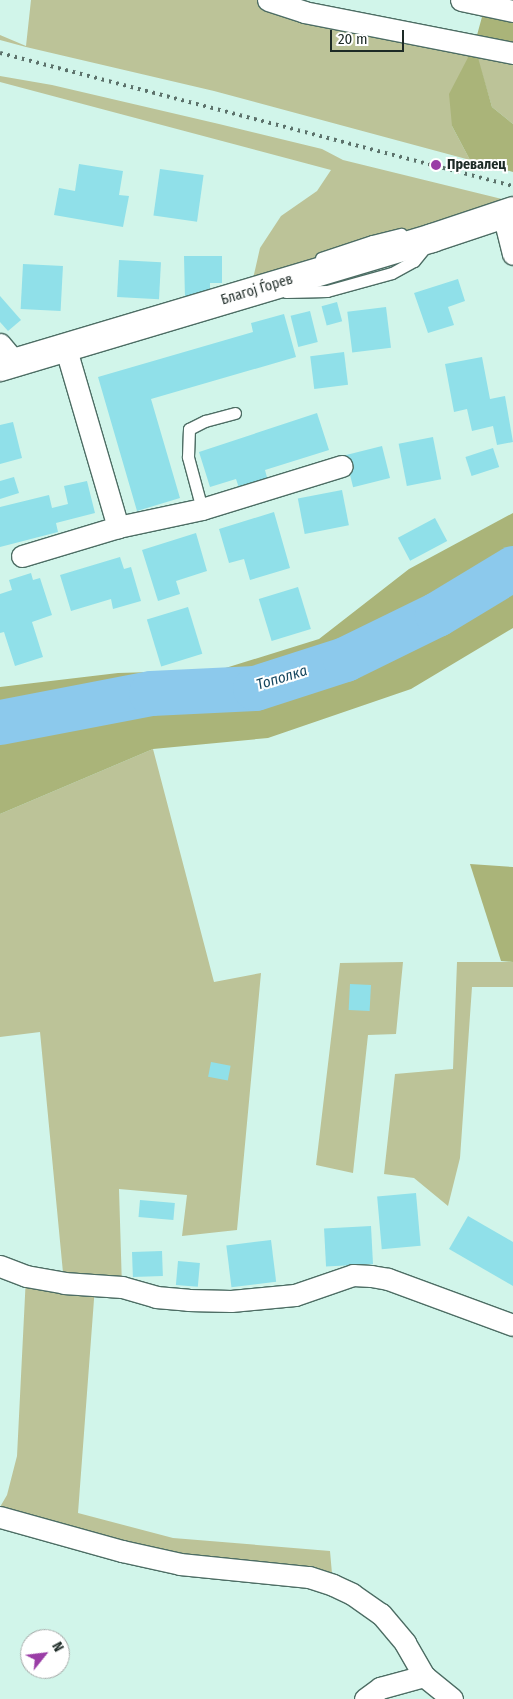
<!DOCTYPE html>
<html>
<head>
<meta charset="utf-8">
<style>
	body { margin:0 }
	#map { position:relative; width:513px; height:1699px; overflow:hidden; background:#d1f5ea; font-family:"Fira Sans Condensed",sans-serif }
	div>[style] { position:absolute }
	.green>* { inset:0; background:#bcc398 }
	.forest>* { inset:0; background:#aab479 }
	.river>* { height:45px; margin:-22.5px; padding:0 22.5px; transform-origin:22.5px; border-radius:22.5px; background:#8cc9ec }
	.building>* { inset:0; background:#90e0e9; transform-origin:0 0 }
	.roads { filter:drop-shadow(1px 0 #4d6d64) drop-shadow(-1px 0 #4d6d64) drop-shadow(0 1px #4d6d64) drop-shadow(0 -1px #4d6d64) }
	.service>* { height:11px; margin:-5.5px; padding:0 5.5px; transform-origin:5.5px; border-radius:5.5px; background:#fff }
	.minor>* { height:21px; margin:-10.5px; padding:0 10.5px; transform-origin:10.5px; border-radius:10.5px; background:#fff }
	.secondary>* { height:28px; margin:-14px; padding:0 14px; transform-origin:14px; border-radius:14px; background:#fff }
	.rail>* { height:4px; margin-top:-2px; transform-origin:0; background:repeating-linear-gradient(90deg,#5c726b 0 2.5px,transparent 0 7.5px) }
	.dots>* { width:14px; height:14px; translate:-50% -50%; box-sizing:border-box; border:2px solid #fff; border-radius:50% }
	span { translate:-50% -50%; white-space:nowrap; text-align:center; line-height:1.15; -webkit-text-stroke:4px #fff; paint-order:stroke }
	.poi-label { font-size:14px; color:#1d2a26; font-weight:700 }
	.left { translate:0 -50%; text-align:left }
	.street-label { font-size:14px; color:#1d2a26 }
	.water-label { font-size:15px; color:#17475f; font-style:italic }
	.north { position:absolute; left:20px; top:1629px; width:50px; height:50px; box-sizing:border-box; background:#fff; border:1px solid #a5aaa8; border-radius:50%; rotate:61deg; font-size:14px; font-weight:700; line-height:20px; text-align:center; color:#1d2a26 }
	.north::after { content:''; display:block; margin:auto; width:18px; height:22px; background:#9a3da6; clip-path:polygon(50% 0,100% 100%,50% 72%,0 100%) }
	.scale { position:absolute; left:330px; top:30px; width:74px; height:22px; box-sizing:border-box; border:2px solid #1d2a26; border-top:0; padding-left:6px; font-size:15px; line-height:18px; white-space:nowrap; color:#1d2a26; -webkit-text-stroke:4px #fff; paint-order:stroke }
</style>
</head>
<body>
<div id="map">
	<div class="green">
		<i style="clip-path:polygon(31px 0,268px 0,513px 53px,513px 124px,492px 107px,474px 47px,452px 126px,470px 160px,214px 91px,26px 47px,0 40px,0 35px,26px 46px)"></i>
		<i style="clip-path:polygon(0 76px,52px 85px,219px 124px,322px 149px,343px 160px,510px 201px,250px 292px,260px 248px,281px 216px,317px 191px,331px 170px,0 82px)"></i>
		<i style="clip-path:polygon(153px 749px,214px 982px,261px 973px,237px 1230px,182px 1236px,187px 1195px,119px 1189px,122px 1287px,95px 1286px,78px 1513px,173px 1538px,330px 1551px,333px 1585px,180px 1564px,0 1517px,0 1507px,7px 1495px,17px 1456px,26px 1276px,64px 1283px,40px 1032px,0 1037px,0 814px)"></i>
		<i style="clip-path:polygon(403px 962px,396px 1034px,368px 1035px,353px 1173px,316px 1165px,340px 963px)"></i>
		<i style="clip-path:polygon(457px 962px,513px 962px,513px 987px,472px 987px,460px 1158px,448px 1206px,414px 1178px,384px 1174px,395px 1074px,453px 1069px)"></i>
	</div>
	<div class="forest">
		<i style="clip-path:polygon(485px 6px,513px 11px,513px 53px,475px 47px,492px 107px,513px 124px,513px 172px,470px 160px,452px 126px,449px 94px,474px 46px)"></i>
		<i style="clip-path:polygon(513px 513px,513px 628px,411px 689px,268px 738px,153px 749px,0 814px,0 687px,118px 673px,219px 670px,319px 639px,409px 569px)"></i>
		<i style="clip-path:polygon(470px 864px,513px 867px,513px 962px,501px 961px)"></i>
	</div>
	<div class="river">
		<i style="left:0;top:722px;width:154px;rotate:-10.9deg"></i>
		<i style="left:151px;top:693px;width:104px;rotate:-2.8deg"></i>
		<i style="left:255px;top:688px;width:95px;rotate:-17.9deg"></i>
		<i style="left:345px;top:659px;width:102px;rotate:-26.1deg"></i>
		<i style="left:437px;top:614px;width:89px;rotate:-31.2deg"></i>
	</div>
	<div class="building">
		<i style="clip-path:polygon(79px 164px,123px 171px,119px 195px,129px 196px,123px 227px,54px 215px,59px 188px,75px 191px)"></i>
		<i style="left:160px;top:169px;width:44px;height:47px;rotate:8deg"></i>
		<i style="clip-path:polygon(184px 256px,222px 256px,222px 283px,210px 283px,210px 298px,185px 299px)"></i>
		<i style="left:119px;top:260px;width:42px;height:37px;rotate:3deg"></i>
		<i style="left:23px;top:264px;width:40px;height:45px;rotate:3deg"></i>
		<i style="clip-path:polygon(458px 279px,465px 301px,448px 307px,454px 325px,428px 333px,414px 293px)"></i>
		<i style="clip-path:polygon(0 296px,21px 320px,8px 331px,0 322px)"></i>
		<i style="left:337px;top:302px;width:20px;height:16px;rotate:75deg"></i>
		<i style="left:386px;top:307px;width:41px;height:39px;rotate:83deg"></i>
		<i style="left:310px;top:311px;width:32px;height:20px;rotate:76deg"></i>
		<i style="clip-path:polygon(284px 314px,296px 357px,151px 399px,180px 498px,137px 511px,98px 377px,253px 332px,251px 323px)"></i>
		<i style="left:344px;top:352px;width:33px;height:34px;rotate:83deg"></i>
		<i style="clip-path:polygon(482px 357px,490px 399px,505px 396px,513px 442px,497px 445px,493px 426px,472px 431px,467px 409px,454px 412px,445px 364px)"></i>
		<i style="clip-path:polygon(317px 413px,329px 450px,265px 470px,269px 485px,241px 494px,236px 479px,210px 487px,199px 452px)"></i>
		<i style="clip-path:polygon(13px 422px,22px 458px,0 464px,0 425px)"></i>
		<i style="left:433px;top:437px;width:43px;height:35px;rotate:79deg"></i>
		<i style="left:382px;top:446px;width:33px;height:38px;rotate:76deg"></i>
		<i style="left:493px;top:448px;width:20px;height:29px;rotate:72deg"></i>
		<i style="clip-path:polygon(14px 477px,19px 493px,0 499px,0 481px)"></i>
		<i style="clip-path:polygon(87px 481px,95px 513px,56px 523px,58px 532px,0 547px,0 507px,49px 495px,52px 508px,68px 504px,64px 486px)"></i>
		<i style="left:342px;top:490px;width:36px;height:45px;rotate:79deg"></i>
		<i style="clip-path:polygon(274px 512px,290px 568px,250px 580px,244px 559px,229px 563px,219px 529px)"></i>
		<i style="left:435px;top:518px;width:26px;height:42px;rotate:62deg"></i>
		<i style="clip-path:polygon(196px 533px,207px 571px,176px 581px,180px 594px,158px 601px,142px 550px)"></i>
		<i style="clip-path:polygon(120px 557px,124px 569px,131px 567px,141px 601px,113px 609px,111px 599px,71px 611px,60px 575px)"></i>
		<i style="clip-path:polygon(31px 573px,33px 580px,40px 578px,52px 615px,32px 622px,43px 657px,15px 666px,4px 632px,0 633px,0 594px,12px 590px,9px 580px)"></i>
		<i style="left:298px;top:587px;width:44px;height:41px;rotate:73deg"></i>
		<i style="left:188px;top:607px;width:49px;height:43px;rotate:73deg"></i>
		<i style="left:350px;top:984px;width:21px;height:26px;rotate:3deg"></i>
		<i style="left:211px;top:1062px;width:20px;height:15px;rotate:11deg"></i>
		<i style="left:416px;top:1193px;width:53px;height:39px;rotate:85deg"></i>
		<i style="left:140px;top:1200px;width:35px;height:17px;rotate:5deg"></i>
		<i style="clip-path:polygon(468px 1216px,513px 1242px,513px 1286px,449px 1249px)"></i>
		<i style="left:371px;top:1226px;width:38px;height:47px;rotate:87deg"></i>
		<i style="left:271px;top:1240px;width:42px;height:45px;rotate:83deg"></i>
		<i style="left:162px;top:1251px;width:25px;height:30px;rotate:88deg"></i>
		<i style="left:178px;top:1261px;width:22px;height:24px;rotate:5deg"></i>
	</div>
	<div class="roads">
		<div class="service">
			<i style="left:321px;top:258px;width:54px;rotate:-18.4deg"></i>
			<i style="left:372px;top:241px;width:30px;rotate:-14deg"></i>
			<i style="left:286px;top:292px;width:41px;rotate:-1.4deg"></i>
			<i style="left:327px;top:291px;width:67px;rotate:-15.5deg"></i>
			<i style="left:392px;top:273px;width:25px;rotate:-29deg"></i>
			<i style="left:414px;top:261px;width:21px;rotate:-51deg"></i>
			<i style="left:202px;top:509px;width:54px;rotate:-105.1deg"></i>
			<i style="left:188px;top:457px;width:28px;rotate:-88deg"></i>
			<i style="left:189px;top:429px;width:18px;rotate:-27deg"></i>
			<i style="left:205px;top:421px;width:31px;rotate:-15deg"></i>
		</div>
		<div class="minor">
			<i style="left:268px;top:0;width:38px;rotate:18deg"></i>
			<i style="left:304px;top:12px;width:213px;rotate:11.1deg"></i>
			<i style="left:461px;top:0;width:53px;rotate:11.9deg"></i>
			<i style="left:503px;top:214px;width:41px;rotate:76deg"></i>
			<i style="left:0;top:344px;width:23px;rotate:50deg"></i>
			<i style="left:65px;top:346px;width:189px;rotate:73.7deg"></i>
			<i style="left:22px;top:556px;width:100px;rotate:-16.8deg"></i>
			<i style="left:118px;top:527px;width:86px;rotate:-12.1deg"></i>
			<i style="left:202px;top:509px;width:146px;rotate:-17.1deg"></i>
			<i style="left:0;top:1266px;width:28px;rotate:21deg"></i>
			<i style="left:26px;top:1276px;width:39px;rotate:10deg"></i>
			<i style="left:64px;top:1283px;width:58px;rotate:3.9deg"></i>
			<i style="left:122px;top:1287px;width:35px;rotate:16deg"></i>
			<i style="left:156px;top:1297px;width:32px;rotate:5deg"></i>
			<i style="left:188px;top:1300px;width:43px;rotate:1.3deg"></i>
			<i style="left:231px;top:1301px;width:64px;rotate:-5.4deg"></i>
			<i style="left:295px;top:1295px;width:61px;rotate:-19deg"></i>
			<i style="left:353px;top:1275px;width:18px;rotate:3deg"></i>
			<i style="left:371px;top:1276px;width:17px;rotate:10deg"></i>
			<i style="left:388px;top:1279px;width:133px;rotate:20.2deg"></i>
			<i style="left:0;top:1517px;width:127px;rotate:15.6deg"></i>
			<i style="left:122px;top:1551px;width:59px;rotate:12.6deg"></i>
			<i style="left:180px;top:1564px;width:130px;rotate:5.8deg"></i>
			<i style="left:309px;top:1577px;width:25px;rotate:18deg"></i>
			<i style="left:333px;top:1585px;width:21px;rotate:25deg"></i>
			<i style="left:352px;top:1594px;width:35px;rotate:35deg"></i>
			<i style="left:381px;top:1614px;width:38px;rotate:50deg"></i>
			<i style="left:405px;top:1643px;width:38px;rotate:60deg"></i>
			<i style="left:365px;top:1699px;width:19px;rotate:-36deg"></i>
			<i style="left:380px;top:1688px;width:46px;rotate:-15.3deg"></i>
			<i style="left:424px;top:1676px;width:36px;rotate:39deg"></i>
		</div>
		<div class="secondary">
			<i style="left:0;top:367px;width:451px;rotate:-16.6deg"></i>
			<i style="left:432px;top:238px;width:85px;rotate:-18.4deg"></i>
		</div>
	</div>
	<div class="rail">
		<i style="left:0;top:53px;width:530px;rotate:14.53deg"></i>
	</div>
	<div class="dots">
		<i style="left:436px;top:165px;background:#9a3da6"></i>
	</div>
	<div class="poi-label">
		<span class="left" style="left:447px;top:165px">Превалец</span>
	</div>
	<div class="street-label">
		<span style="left:257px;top:290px;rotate:-17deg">Благој Ѓорев</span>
	</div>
	<div class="water-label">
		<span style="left:282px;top:678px;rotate:-17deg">Тополка</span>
	</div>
	<div class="north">N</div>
	<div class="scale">20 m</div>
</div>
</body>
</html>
